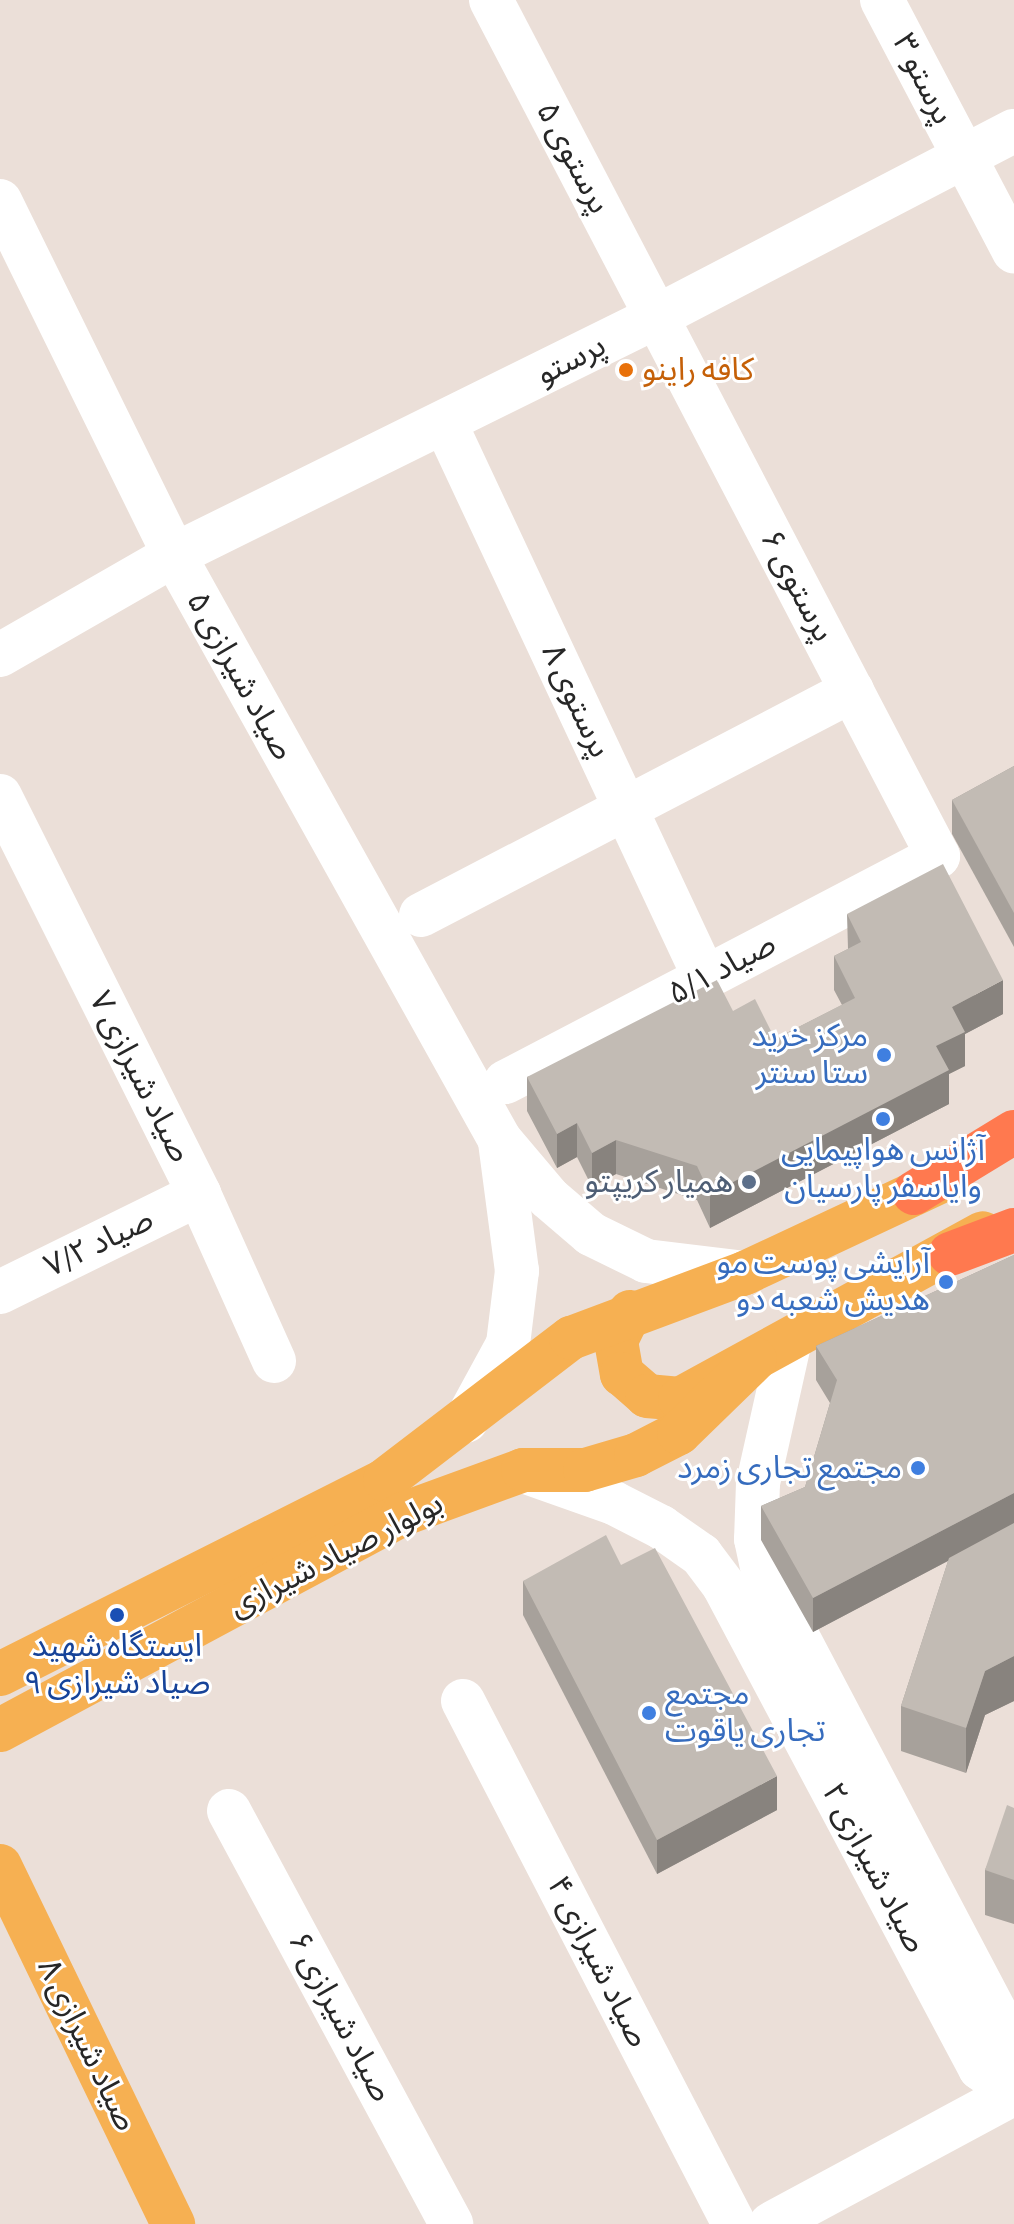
<!DOCTYPE html>
<html>
<head>
<meta charset="utf-8">
<style>
	body { margin:0 }
	#map { position:relative; width:1014px; height:2224px; overflow:hidden; background:#ebdfd8; font-family:"Alegreya Sans","Noto Sans Arabic",sans-serif }
	div>[style] { position:absolute }
	.minor>* { height:44px; margin:-22px; padding:0 22px; transform-origin:22px; border-radius:22px; background:#fff }
	.major>* { height:44px; margin:-22px; padding:0 22px; transform-origin:22px; border-radius:22px; background:#f6b052 }
	.highway>* { height:44px; margin:-22px; padding:0 22px; transform-origin:22px; border-radius:22px; background:#ff794f }
	.wall>* { inset:0; background:#a7a19b }
	.shaded-wall>* { inset:0; background:#88837e }
	.building>* { inset:0; background:#c2bbb4 }
	.dots>* { width:22px; height:22px; translate:-50% -50%; box-sizing:border-box; border:4px solid #fff; border-radius:50% }
	span { translate:-50% -50%; white-space:nowrap; text-align:center; line-height:1.15; -webkit-text-stroke:6px #fff; paint-order:stroke }
	.street-label { font-size:32px; color:#272727 }
	.food-label { font-size:32px; color:#c56008 }
	.left { translate:0 -50%; text-align:left }
	.shop-label { font-size:32px; color:#366cbe }
	.right { translate:-100% -50%; text-align:right }
	.service-label { font-size:32px; color:#4e5e75 }
	.transit-label { font-size:32px; color:#164399 }
</style>
</head>
<body>
<div id="map">
	<div class="minor">
		<i style="left:491px;top:0;width:966px;rotate:62.43deg"></i>
		<i style="left:938px;top:856px;width:488px;rotate:152.4deg"></i>
		<i style="left:882px;top:0;width:284px;rotate:62.3deg"></i>
		<i style="left:0;top:201px;width:394px;rotate:63.8deg"></i>
		<i style="left:174px;top:555px;width:670px;rotate:60.87deg"></i>
		<i style="left:500px;top:1140px;width:76px;rotate:49.8deg"></i>
		<i style="left:549px;top:1198px;width:55px;rotate:40.6deg"></i>
		<i style="left:591px;top:1234px;width:61px;rotate:26.1deg"></i>
		<i style="left:646px;top:1261px;width:100px;rotate:6.9deg"></i>
		<i style="left:445px;top:423px;width:613px;rotate:64.9deg"></i>
		<i style="left:0;top:655px;width:201px;rotate:-29.9deg"></i>
		<i style="left:174px;top:555px;width:538px;rotate:-26.28deg"></i>
		<i style="left:656px;top:317px;width:403px;rotate:-27.5deg"></i>
		<i style="left:0;top:796px;width:445px;rotate:63.4deg"></i>
		<i style="left:199px;top:1194px;width:183px;rotate:65.8deg"></i>
		<i style="left:421px;top:915px;width:486px;rotate:-27.5deg"></i>
		<i style="left:0;top:1292px;width:222px;rotate:-26.2deg"></i>
		<i style="left:790px;top:1340px;width:147px;rotate:102.6deg"></i>
		<i style="left:758px;top:1483px;width:56px;rotate:92deg"></i>
		<i style="left:756px;top:1539px;width:33px;rotate:78deg"></i>
		<i style="left:763px;top:1571px;width:530px;rotate:62.23deg"></i>
		<i style="left:1010px;top:2040px;width:54px;rotate:85.8deg"></i>
		<i style="left:466px;top:1421px;width:88px;rotate:-61.4deg"></i>
		<i style="left:508px;top:1344px;width:74px;rotate:-83deg"></i>
		<i style="left:517px;top:1271px;width:130px;rotate:-97.5deg"></i>
		<i style="left:529px;top:1473px;width:90px;rotate:19.4deg"></i>
		<i style="left:614px;top:1503px;width:53px;rotate:27.1deg"></i>
		<i style="left:661px;top:1527px;width:49px;rotate:35deg"></i>
		<i style="left:701px;top:1555px;width:39px;rotate:53deg"></i>
		<i style="left:724px;top:1586px;width:546px;rotate:62.03deg"></i>
		<i style="left:980px;top:2068px;width:42px;rotate:36.3deg"></i>
		<i style="left:463px;top:1701px;width:589px;rotate:62.61deg"></i>
		<i style="left:229px;top:1811px;width:469px;rotate:61.7deg"></i>
		<i style="left:771px;top:2224px;width:276px;rotate:-28.3deg"></i>
	</div>
	<div class="major">
		<i style="left:630px;top:1312px;width:32px;rotate:116deg"></i>
		<i style="left:616px;top:1341px;width:34px;rotate:80deg"></i>
		<i style="left:622px;top:1374px;width:33px;rotate:41deg"></i>
		<i style="left:647px;top:1396px;width:33px;rotate:5deg"></i>
		<i style="left:680px;top:1399px;width:345px;rotate:-28.7deg"></i>
		<i style="left:0;top:1674px;width:431px;rotate:-26.7deg"></i>
		<i style="left:385px;top:1480px;width:234px;rotate:-37.4deg"></i>
		<i style="left:571px;top:1338px;width:186px;rotate:-20.5deg"></i>
		<i style="left:745px;top:1273px;width:226px;rotate:-25.1deg"></i>
		<i style="left:0;top:1730px;width:457px;rotate:-28.2deg"></i>
		<i style="left:403px;top:1514px;width:128px;rotate:-20.1deg"></i>
		<i style="left:523px;top:1470px;width:62px"></i>
		<i style="left:585px;top:1470px;width:53px;rotate:-16.4deg"></i>
		<i style="left:636px;top:1455px;width:48px;rotate:-27.1deg"></i>
		<i style="left:679px;top:1433px;width:106px;rotate:-44.2deg"></i>
		<i style="left:0;top:1866px;width:398px;rotate:64.2deg"></i>
	</div>
	<div class="highway">
		<i style="left:914px;top:1193px;width:117px;rotate:-31.4deg"></i>
		<i style="left:950px;top:1254px;width:68px;rotate:-20.6deg"></i>
	</div>
	<div class="wall">
		<i style="clip-path:polygon(1014px 766px,1014px 947px,952px 834px,952px 800px)"></i>
		<i style="clip-path:polygon(847px 914px,1003px 1014px,965px 1034px,965px 1066px,949px 1074px,949px 1104px,710px 1228px,697px 1200px,616px 1174px,592px 1187px,577px 1157px,557px 1168px,527px 1111px,527px 1077px,733px 1011px,775px 1039px,842px 1005px,834px 990px,834px 956px,848px 949px)"></i>
		<i style="clip-path:polygon(1014px 1255px,1014px 1701px,985px 1715px,966px 1773px,901px 1751px,901px 1706px,948px 1561px,813px 1632px,761px 1540px,761px 1506px,805px 1487px,830px 1403px,816px 1380px,816px 1346px)"></i>
		<i style="clip-path:polygon(621px 1565px,777px 1810px,657px 1874px,523px 1615px,523px 1581px)"></i>
		<i style="clip-path:polygon(1014px 1808px,1014px 1924px,985px 1915px,985px 1870px)"></i>
	</div>
	<div class="shaded-wall">
		<i style="clip-path:polygon(1003px 980px,1003px 1014px,965px 1034px,965px 1066px,949px 1074px,949px 1104px,710px 1228px,710px 1194px,936px 1046px,952px 1007px)"></i>
		<i style="clip-path:polygon(577px 1123px,577px 1157px,557px 1168px,557px 1134px)"></i>
		<i style="clip-path:polygon(616px 1140px,616px 1174px,592px 1187px,592px 1153px)"></i>
		<i style="clip-path:polygon(1014px 1493px,1014px 1526px,813px 1632px,813px 1598px)"></i>
		<i style="clip-path:polygon(1014px 1656px,1014px 1701px,985px 1715px,966px 1773px,966px 1728px,985px 1671px)"></i>
		<i style="clip-path:polygon(777px 1776px,777px 1810px,657px 1874px,657px 1840px)"></i>
	</div>
	<div class="building">
		<i style="clip-path:polygon(1014px 766px,1014px 913px,952px 800px)"></i>
		<i style="clip-path:polygon(943px 864px,1003px 980px,952px 1007px,965px 1032px,936px 1046px,949px 1070px,710px 1194px,697px 1166px,616px 1140px,592px 1153px,577px 1123px,557px 1134px,527px 1077px,717px 980px,733px 1011px,755px 999px,775px 1039px,855px 998px,834px 956px,861px 942px,847px 914px)"></i>
		<i style="clip-path:polygon(1014px 1255px,1014px 1493px,813px 1598px,761px 1506px,805px 1487px,837px 1380px,816px 1346px)"></i>
		<i style="clip-path:polygon(1014px 1523px,1014px 1656px,985px 1671px,966px 1728px,901px 1706px,949px 1558px)"></i>
		<i style="clip-path:polygon(606px 1535px,621px 1565px,655px 1548px,777px 1776px,657px 1840px,523px 1581px)"></i>
		<i style="clip-path:polygon(1007px 1805px,1014px 1808px,1014px 1880px,985px 1870px)"></i>
	</div>
	<div class="dots">
		<i style="left:626px;top:370px;background:#e8710a"></i>
		<i style="left:884px;top:1055px;background:#3f7fe0"></i>
		<i style="left:883px;top:1119px;background:#3f7fe0"></i>
		<i style="left:749px;top:1182px;background:#5c6f8a"></i>
		<i style="left:946px;top:1282px;background:#3f7fe0"></i>
		<i style="left:918px;top:1468px;background:#3f7fe0"></i>
		<i style="left:117px;top:1615px;background:#1a4fb4"></i>
		<i style="left:649px;top:1713px;background:#3f7fe0"></i>
	</div>
	<div class="street-label">
		<span style="left:923px;top:79px;rotate:63deg">پرستو ۳</span>
		<span style="left:573px;top:158px;rotate:62deg">پرستوی ۵</span>
		<span style="left:571px;top:360px;rotate:-27deg">پرستو</span>
		<span style="left:797px;top:586px;rotate:62deg">پرستوی ۶</span>
		<span style="left:240px;top:676px;rotate:61deg">صیاد شیرازی ۵</span>
		<span style="left:576px;top:701px;rotate:65deg">پرستوی ۸</span>
		<span style="left:722px;top:969px;rotate:-28deg">صیاد ۵/۱</span>
		<span style="left:140px;top:1077px;rotate:63deg">صیاد شیرازی ۷</span>
		<span style="left:99px;top:1243px;rotate:-26deg">صیاد ۷/۲</span>
		<span style="left:336px;top:1555px;rotate:-27deg">بولوار صیاد شیرازی</span>
		<span style="left:874px;top:1868px;rotate:62deg">صیاد شیرازی ۲</span>
		<span style="left:598px;top:1962px;rotate:63deg">صیاد شیرازی ۴</span>
		<span style="left:340px;top:2017px;rotate:62deg">صیاد شیرازی ۶</span>
		<span style="left:87px;top:2045px;rotate:64deg">صیاد شیرازی ۸</span>
	</div>
	<div class="food-label">
		<span class="left" style="left:642px;top:370px">کافه راینو</span>
	</div>
	<div class="shop-label">
		<span class="right" style="left:868px;top:1055px">مرکز خرید<br>ستا سنتر</span>
		<span style="left:883px;top:1169px">آژانس هواپیمایی<br>وایاسفر پارسیان</span>
		<span class="right" style="left:930px;top:1282px">آرایشی پوست مو<br>هدیش شعبه دو</span>
		<span class="right" style="left:902px;top:1468px">مجتمع تجاری زمرد</span>
		<span class="left" style="left:665px;top:1713px">مجتمع<br>تجاری یاقوت</span>
	</div>
	<div class="service-label">
		<span class="right" style="left:733px;top:1182px">همیار کریپتو</span>
	</div>
	<div class="transit-label">
		<span style="left:117px;top:1665px">ایستگاه شهید<br>صیاد شیرازی ۹</span>
	</div>
</div>
</body>
</html>
